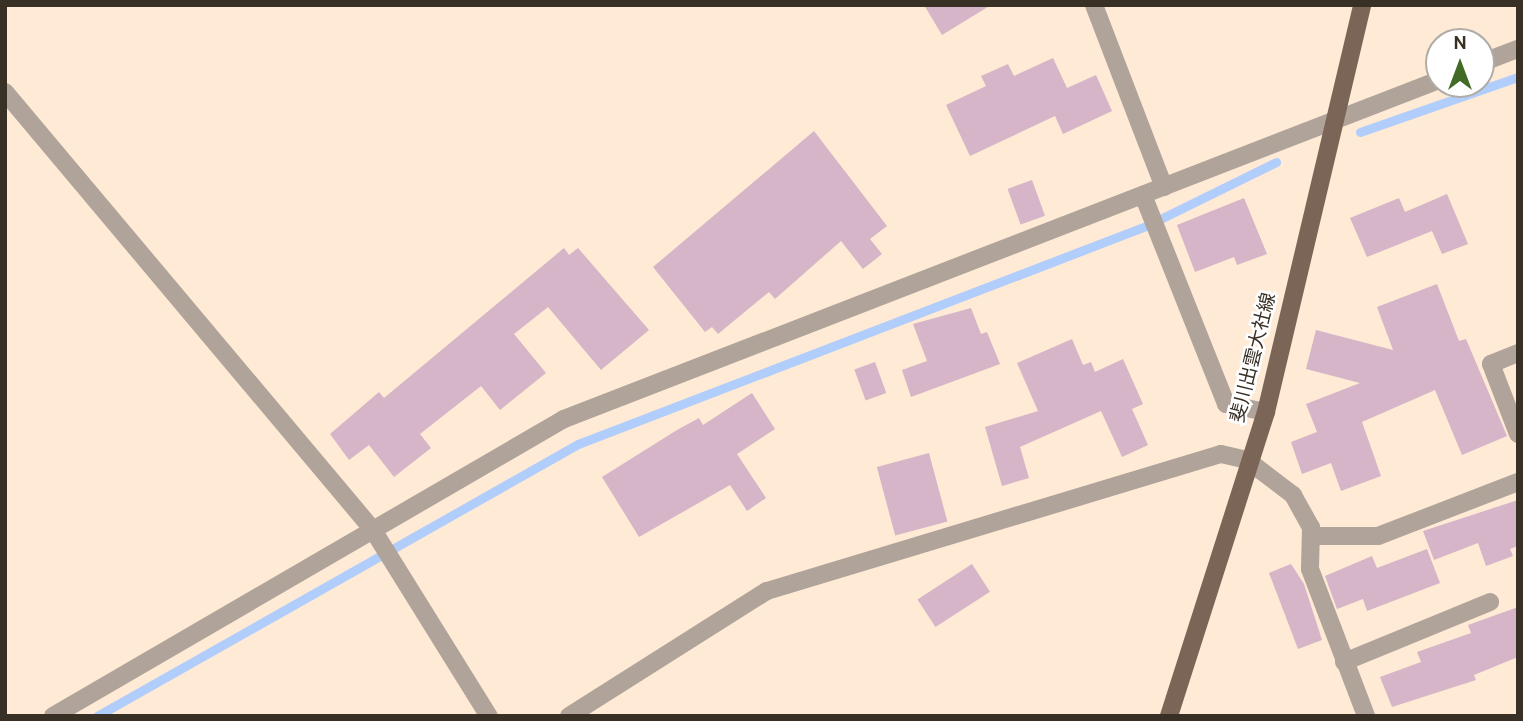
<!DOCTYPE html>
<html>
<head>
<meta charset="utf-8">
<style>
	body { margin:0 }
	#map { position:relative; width:1523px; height:721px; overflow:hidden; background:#feead5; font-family:Overpass,"Noto Sans JP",sans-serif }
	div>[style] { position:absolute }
	.stream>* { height:9px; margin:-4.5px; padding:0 4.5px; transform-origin:4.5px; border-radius:4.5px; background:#b0cdfc }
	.building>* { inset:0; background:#d5b5c7; transform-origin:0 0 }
	.minor>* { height:18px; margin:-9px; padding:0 9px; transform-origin:9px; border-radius:9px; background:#b0a39a }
	.major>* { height:18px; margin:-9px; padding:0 9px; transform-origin:9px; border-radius:9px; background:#7b6556 }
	span { translate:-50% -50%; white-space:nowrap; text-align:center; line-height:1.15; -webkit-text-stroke:5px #fff; paint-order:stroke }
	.street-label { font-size:19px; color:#382f25 }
	.frame { position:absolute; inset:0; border:7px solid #382f25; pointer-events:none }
	.north { position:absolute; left:1425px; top:28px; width:70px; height:70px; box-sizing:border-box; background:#fff; border:2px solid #afaca8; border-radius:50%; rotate:0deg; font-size:19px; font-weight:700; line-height:28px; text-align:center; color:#382f25 }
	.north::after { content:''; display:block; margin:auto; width:24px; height:32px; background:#426a25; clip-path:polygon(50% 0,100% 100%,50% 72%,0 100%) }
</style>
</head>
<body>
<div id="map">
	<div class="stream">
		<i style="left:1360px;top:132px;width:167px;rotate:-19.2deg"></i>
		<i style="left:97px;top:716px;width:553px;rotate:-29.49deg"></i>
		<i style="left:578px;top:444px;width:608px;rotate:-21deg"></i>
		<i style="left:1146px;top:226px;width:145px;rotate:-26.2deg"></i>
	</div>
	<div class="building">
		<i style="clip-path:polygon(924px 5px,991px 5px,942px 35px)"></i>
		<i style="clip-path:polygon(1053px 58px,1067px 88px,1096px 75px,1112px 111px,1063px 134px,1055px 116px,970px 156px,946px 105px,986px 86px,981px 76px,1008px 64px,1014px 76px)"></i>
		<i style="clip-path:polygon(814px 131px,887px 226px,870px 239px,882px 254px,863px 269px,841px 241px,775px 299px,769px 292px,718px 334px,712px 327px,705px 332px,653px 267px)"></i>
		<i style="left:1032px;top:180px;width:38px;height:26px;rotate:70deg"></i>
		<i style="clip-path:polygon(1447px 194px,1468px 244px,1442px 254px,1432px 231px,1367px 257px,1350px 218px,1399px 198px,1405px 212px)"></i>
		<i style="clip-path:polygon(1244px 198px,1267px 254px,1237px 265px,1234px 257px,1195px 272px,1177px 225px)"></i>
		<i style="clip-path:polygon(564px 248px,569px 255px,578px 248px,649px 330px,601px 370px,548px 307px,514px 334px,546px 373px,500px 410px,481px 386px,420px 434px,431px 448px,394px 477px,369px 445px,349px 460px,330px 434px,379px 392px,384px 398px)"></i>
		<i style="clip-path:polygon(1437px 284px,1459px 341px,1466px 339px,1507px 436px,1462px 455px,1435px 390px,1362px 422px,1381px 476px,1341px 491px,1331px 463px,1302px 474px,1291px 442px,1317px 432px,1306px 404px,1360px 383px,1306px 369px,1316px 330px,1393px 350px,1377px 307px)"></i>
		<i style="clip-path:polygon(971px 308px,981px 334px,987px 332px,1000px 364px,911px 397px,902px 370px,927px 361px,913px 324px)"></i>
		<i style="clip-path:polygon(1072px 339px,1083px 365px,1091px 362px,1095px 372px,1123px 359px,1143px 404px,1132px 409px,1148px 445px,1122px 457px,1101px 411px,1020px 447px,1029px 478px,1002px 486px,985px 427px,1038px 411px,1017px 363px)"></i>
		<i style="left:875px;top:362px;width:33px;height:22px;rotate:70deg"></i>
		<i style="clip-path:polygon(752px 393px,775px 429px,737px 454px,766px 498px,747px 511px,730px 485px,639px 537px,602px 477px,677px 430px,699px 418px,703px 425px)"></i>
		<i style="left:929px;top:453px;width:71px;height:54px;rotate:75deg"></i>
		<i style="clip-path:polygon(1518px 500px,1518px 546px,1510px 549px,1513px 556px,1486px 566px,1478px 543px,1434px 560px,1423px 531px)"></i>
		<i style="clip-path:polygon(1427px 549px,1440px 583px,1367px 611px,1363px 599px,1337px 609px,1325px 576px,1372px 556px,1377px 568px)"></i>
		<i style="left:972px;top:564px;width:33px;height:65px;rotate:57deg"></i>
		<i style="clip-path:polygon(1291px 564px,1304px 584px,1322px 640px,1298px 649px,1269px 573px)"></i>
		<i style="clip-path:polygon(1518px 607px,1518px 657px,1474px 675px,1476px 680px,1392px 707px,1380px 677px,1421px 662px,1417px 652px,1471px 633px,1468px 625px)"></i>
	</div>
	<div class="minor">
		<i style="left:1094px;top:5px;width:195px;rotate:69deg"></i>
		<i style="left:1481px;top:63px;width:40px;rotate:-21deg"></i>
		<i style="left:5px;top:92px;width:572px;rotate:49.96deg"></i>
		<i style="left:373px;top:530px;width:219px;rotate:58.1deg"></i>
		<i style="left:1143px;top:195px;width:225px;rotate:68.3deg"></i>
		<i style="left:1226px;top:404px;width:41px;rotate:11.3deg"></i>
		<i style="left:1518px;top:353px;width:29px;rotate:158deg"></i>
		<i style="left:1491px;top:364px;width:75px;rotate:68.9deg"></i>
		<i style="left:1311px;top:536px;width:67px"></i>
		<i style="left:1378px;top:536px;width:150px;rotate:-21.1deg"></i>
		<i style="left:1344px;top:662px;width:158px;rotate:-22.3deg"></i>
		<i style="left:53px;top:716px;width:591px;rotate:-30.17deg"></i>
		<i style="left:564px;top:419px;width:938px;rotate:-21.18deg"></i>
		<i style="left:569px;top:716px;width:234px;rotate:-32.3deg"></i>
		<i style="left:767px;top:591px;width:474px;rotate:-16.8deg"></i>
		<i style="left:1221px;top:454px;width:27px;rotate:13deg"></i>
		<i style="left:1247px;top:460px;width:58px;rotate:37.3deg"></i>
		<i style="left:1293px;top:495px;width:37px;rotate:61deg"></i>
		<i style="left:1311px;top:527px;width:42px;rotate:91.4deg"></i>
		<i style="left:1310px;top:569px;width:157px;rotate:69.1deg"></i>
	</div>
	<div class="major">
		<i style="left:1169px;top:716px;width:319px;rotate:-72.3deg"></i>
		<i style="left:1266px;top:412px;width:418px;rotate:-76.7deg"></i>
	</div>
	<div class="street-label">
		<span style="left:1255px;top:358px;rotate:-76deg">斐川出雲大社線</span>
	</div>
	<div class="frame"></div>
	<div class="north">N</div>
</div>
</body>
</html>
